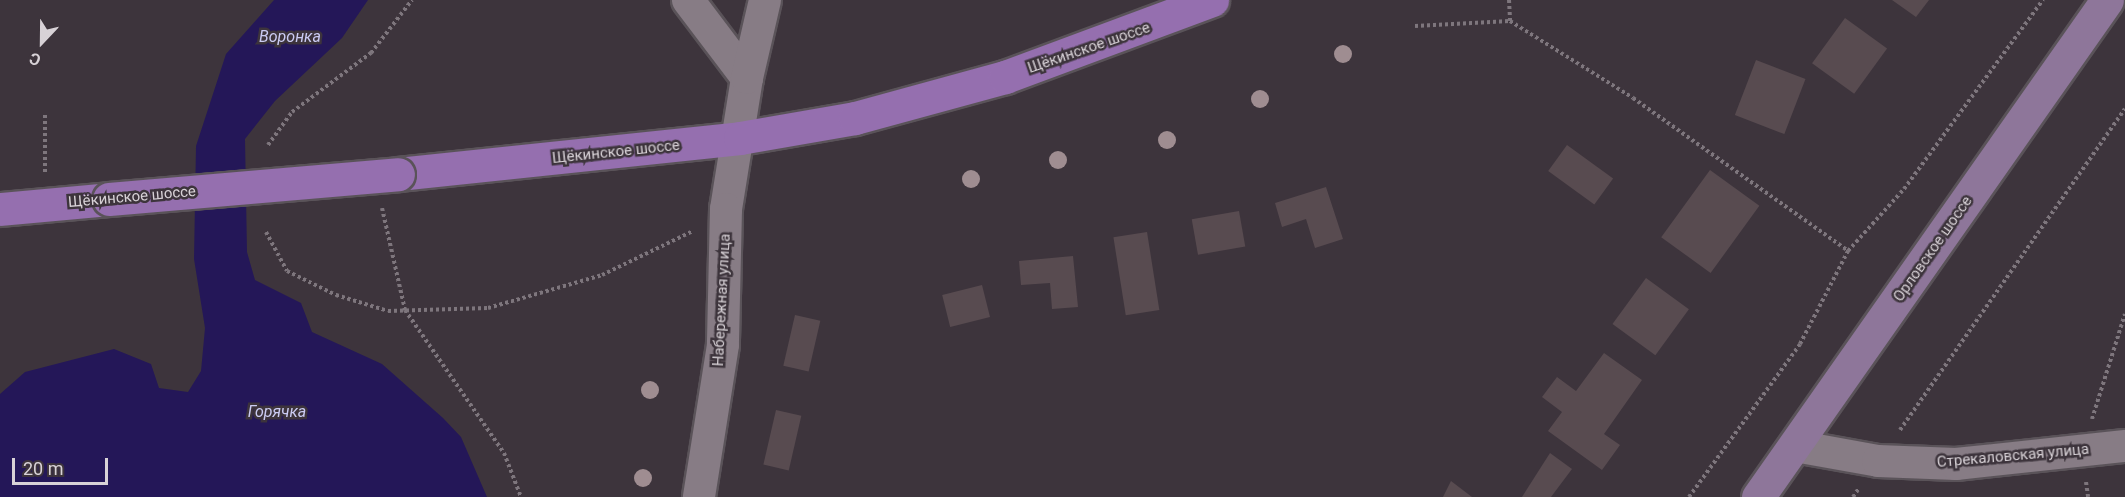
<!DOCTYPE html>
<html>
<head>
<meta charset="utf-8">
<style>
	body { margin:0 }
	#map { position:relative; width:2125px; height:497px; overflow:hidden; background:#3d343c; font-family:Roboto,sans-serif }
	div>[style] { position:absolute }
	.water>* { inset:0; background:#241758 }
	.building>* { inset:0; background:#584b50; transform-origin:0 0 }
	.path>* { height:4px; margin-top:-2px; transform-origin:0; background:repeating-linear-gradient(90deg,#7e767d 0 3px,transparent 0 6px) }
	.roads { filter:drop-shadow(2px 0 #5a5359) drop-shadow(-2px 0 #5a5359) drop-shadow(0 2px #5a5359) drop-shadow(0 -2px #5a5359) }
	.street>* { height:32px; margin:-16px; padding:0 16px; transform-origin:16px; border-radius:16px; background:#877c85 }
	.secondary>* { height:33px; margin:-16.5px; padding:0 16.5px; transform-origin:16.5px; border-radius:16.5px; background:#8e769a }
	.primary>* { height:33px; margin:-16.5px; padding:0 16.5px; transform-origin:16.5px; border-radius:16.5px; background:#956faf }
	.bridges { filter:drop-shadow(2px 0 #5a5359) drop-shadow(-2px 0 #5a5359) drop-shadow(0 2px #5a5359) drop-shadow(0 -2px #5a5359) }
	.primary-bridge>* { height:33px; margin:-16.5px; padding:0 16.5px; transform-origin:16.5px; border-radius:16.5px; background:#956faf }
	.trees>* { width:18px; height:18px; margin:-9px; border-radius:50%; background:#9f8d91 }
	span { translate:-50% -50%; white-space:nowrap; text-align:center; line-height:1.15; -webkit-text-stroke:5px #3d343c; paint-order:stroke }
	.street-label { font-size:15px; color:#d8d2d7 }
	.water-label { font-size:16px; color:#cbcbf3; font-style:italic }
	.north { position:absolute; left:12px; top:12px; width:60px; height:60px; -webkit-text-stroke:4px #3d343c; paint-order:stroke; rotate:202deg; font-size:16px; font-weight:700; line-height:24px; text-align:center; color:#d8d2d7 }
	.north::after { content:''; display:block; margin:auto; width:21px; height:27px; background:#d8d2d7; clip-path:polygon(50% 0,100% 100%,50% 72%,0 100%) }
	.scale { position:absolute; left:12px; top:458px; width:96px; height:27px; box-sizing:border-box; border:3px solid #d8d2d7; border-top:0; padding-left:8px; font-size:18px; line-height:21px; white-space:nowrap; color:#d8d2d7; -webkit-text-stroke:4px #3d343c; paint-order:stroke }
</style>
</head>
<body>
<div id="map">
	<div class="water">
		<i style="clip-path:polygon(274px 0,368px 0,342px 38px,275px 101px,245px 139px,247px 252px,255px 280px,301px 303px,312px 332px,382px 364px,443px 418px,461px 437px,487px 497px,0 497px,0 394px,25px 372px,114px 349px,151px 364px,159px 388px,188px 392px,201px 371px,205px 328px,194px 259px,196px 146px,226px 54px)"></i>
	</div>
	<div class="building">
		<i style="clip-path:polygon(1892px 0,1929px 0,1916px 17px)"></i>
		<i style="left:1845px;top:18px;width:52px;height:56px;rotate:36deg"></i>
		<i style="left:1756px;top:60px;width:53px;height:59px;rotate:21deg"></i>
		<i style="left:1567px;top:145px;width:57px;height:32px;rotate:36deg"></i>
		<i style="left:1710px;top:170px;width:61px;height:83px;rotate:36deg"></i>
		<i style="clip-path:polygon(1326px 187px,1343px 239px,1315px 248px,1306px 219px,1282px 227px,1275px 203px)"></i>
		<i style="left:1239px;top:211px;width:36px;height:48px;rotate:80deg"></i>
		<i style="left:1147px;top:232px;width:79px;height:34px;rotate:81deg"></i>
		<i style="clip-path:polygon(1073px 256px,1078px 307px,1052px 309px,1050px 283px,1021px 285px,1019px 261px)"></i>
		<i style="left:1646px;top:278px;width:53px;height:57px;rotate:36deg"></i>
		<i style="left:982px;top:285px;width:33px;height:41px;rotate:76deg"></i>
		<i style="left:795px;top:315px;width:26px;height:52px;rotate:13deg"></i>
		<i style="clip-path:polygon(1604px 353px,1642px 380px,1604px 434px,1620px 445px,1602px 470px,1548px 431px,1562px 412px,1542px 397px,1557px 377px,1576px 391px)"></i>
		<i style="left:776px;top:410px;width:26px;height:56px;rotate:13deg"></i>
		<i style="clip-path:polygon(1550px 453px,1572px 469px,1551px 497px,1522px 497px)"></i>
		<i style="clip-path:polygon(1451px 481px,1472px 497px,1443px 497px)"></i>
	</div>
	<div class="path">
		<i style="left:1509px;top:0;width:21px;rotate:87deg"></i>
		<i style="left:1415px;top:26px;width:95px;rotate:-3deg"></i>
		<i style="left:1510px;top:21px;width:145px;rotate:32deg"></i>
		<i style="left:1633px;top:98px;width:264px;rotate:35.4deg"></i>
		<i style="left:45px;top:115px;width:57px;rotate:90deg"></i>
		<i style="left:268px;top:145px;width:41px;rotate:-54deg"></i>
		<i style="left:292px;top:112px;width:99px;rotate:-36.8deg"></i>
		<i style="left:371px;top:53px;width:67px;rotate:-52.3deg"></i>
		<i style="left:382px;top:208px;width:105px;rotate:77.3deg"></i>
		<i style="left:405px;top:310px;width:174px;rotate:55.3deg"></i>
		<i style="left:504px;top:453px;width:47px;rotate:68.9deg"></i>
		<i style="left:266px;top:232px;width:44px;rotate:61.7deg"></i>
		<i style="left:287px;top:271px;width:55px;rotate:26.1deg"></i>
		<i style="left:336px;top:295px;width:54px;rotate:17.1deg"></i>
		<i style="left:388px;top:311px;width:100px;rotate:-1.7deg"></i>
		<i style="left:488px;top:308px;width:119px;rotate:-16.1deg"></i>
		<i style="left:602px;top:275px;width:101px;rotate:-25.8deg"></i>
		<i style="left:2092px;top:419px;width:110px;rotate:-72.6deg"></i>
		<i style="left:1900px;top:430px;width:392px;rotate:-55deg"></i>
		<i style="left:2086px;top:482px;width:15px;rotate:82deg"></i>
		<i style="left:1689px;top:497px;width:189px;rotate:-54deg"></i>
		<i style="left:1800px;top:344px;width:105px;rotate:-62.7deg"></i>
		<i style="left:1848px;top:251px;width:84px;rotate:-47.9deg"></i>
		<i style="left:1904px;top:189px;width:235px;rotate:-53.7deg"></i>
		<i style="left:1853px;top:497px;width:11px;rotate:-56deg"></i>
	</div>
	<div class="roads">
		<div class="street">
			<i style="left:688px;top:0;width:98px;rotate:52.9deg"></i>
			<i style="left:747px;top:78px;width:133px;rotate:99.1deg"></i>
			<i style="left:726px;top:209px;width:136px;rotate:91.3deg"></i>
			<i style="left:723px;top:345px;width:154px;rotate:99deg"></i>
			<i style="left:747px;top:78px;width:80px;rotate:-77deg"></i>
			<i style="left:1795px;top:446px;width:84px;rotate:10.2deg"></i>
			<i style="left:1878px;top:461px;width:78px;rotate:2.2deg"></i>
			<i style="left:1956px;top:464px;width:170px;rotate:-6.1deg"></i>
		</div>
		<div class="secondary">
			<i style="left:1758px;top:497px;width:607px;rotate:-54.92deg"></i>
		</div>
		<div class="primary">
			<i style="left:398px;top:174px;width:344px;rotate:-6deg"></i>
			<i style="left:740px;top:138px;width:117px;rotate:-9.9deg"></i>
			<i style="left:855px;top:118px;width:156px;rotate:-15.3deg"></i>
			<i style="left:1005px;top:77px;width:221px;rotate:-20.4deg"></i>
			<i style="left:0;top:209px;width:109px;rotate:-5.2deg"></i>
		</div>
	</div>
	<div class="bridges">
		<div class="primary-bridge">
			<i style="left:109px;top:199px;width:290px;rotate:-4.9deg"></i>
		</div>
	</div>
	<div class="trees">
		<i style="left:1343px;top:54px"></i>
		<i style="left:1260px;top:99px"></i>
		<i style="left:1167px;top:140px"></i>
		<i style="left:1058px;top:160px"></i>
		<i style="left:971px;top:179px"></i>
		<i style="left:650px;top:390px"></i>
		<i style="left:643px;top:478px"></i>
	</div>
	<div class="street-label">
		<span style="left:1089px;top:48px;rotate:-19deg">Щёкинское шоссе</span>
		<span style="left:616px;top:152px;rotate:-6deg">Щёкинское шоссе</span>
		<span style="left:132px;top:197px;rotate:-5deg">Щёкинское шоссе</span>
		<span style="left:1933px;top:249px;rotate:-55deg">Орловское шоссе</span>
		<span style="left:722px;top:300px;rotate:-87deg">Набережная улица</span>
		<span style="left:2013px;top:456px;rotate:-5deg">Стрекаловская улица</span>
	</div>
	<div class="water-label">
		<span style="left:290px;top:37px">Воронка</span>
		<span style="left:277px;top:412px">Горячка</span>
	</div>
	<div class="north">С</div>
	<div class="scale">20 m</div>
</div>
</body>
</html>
